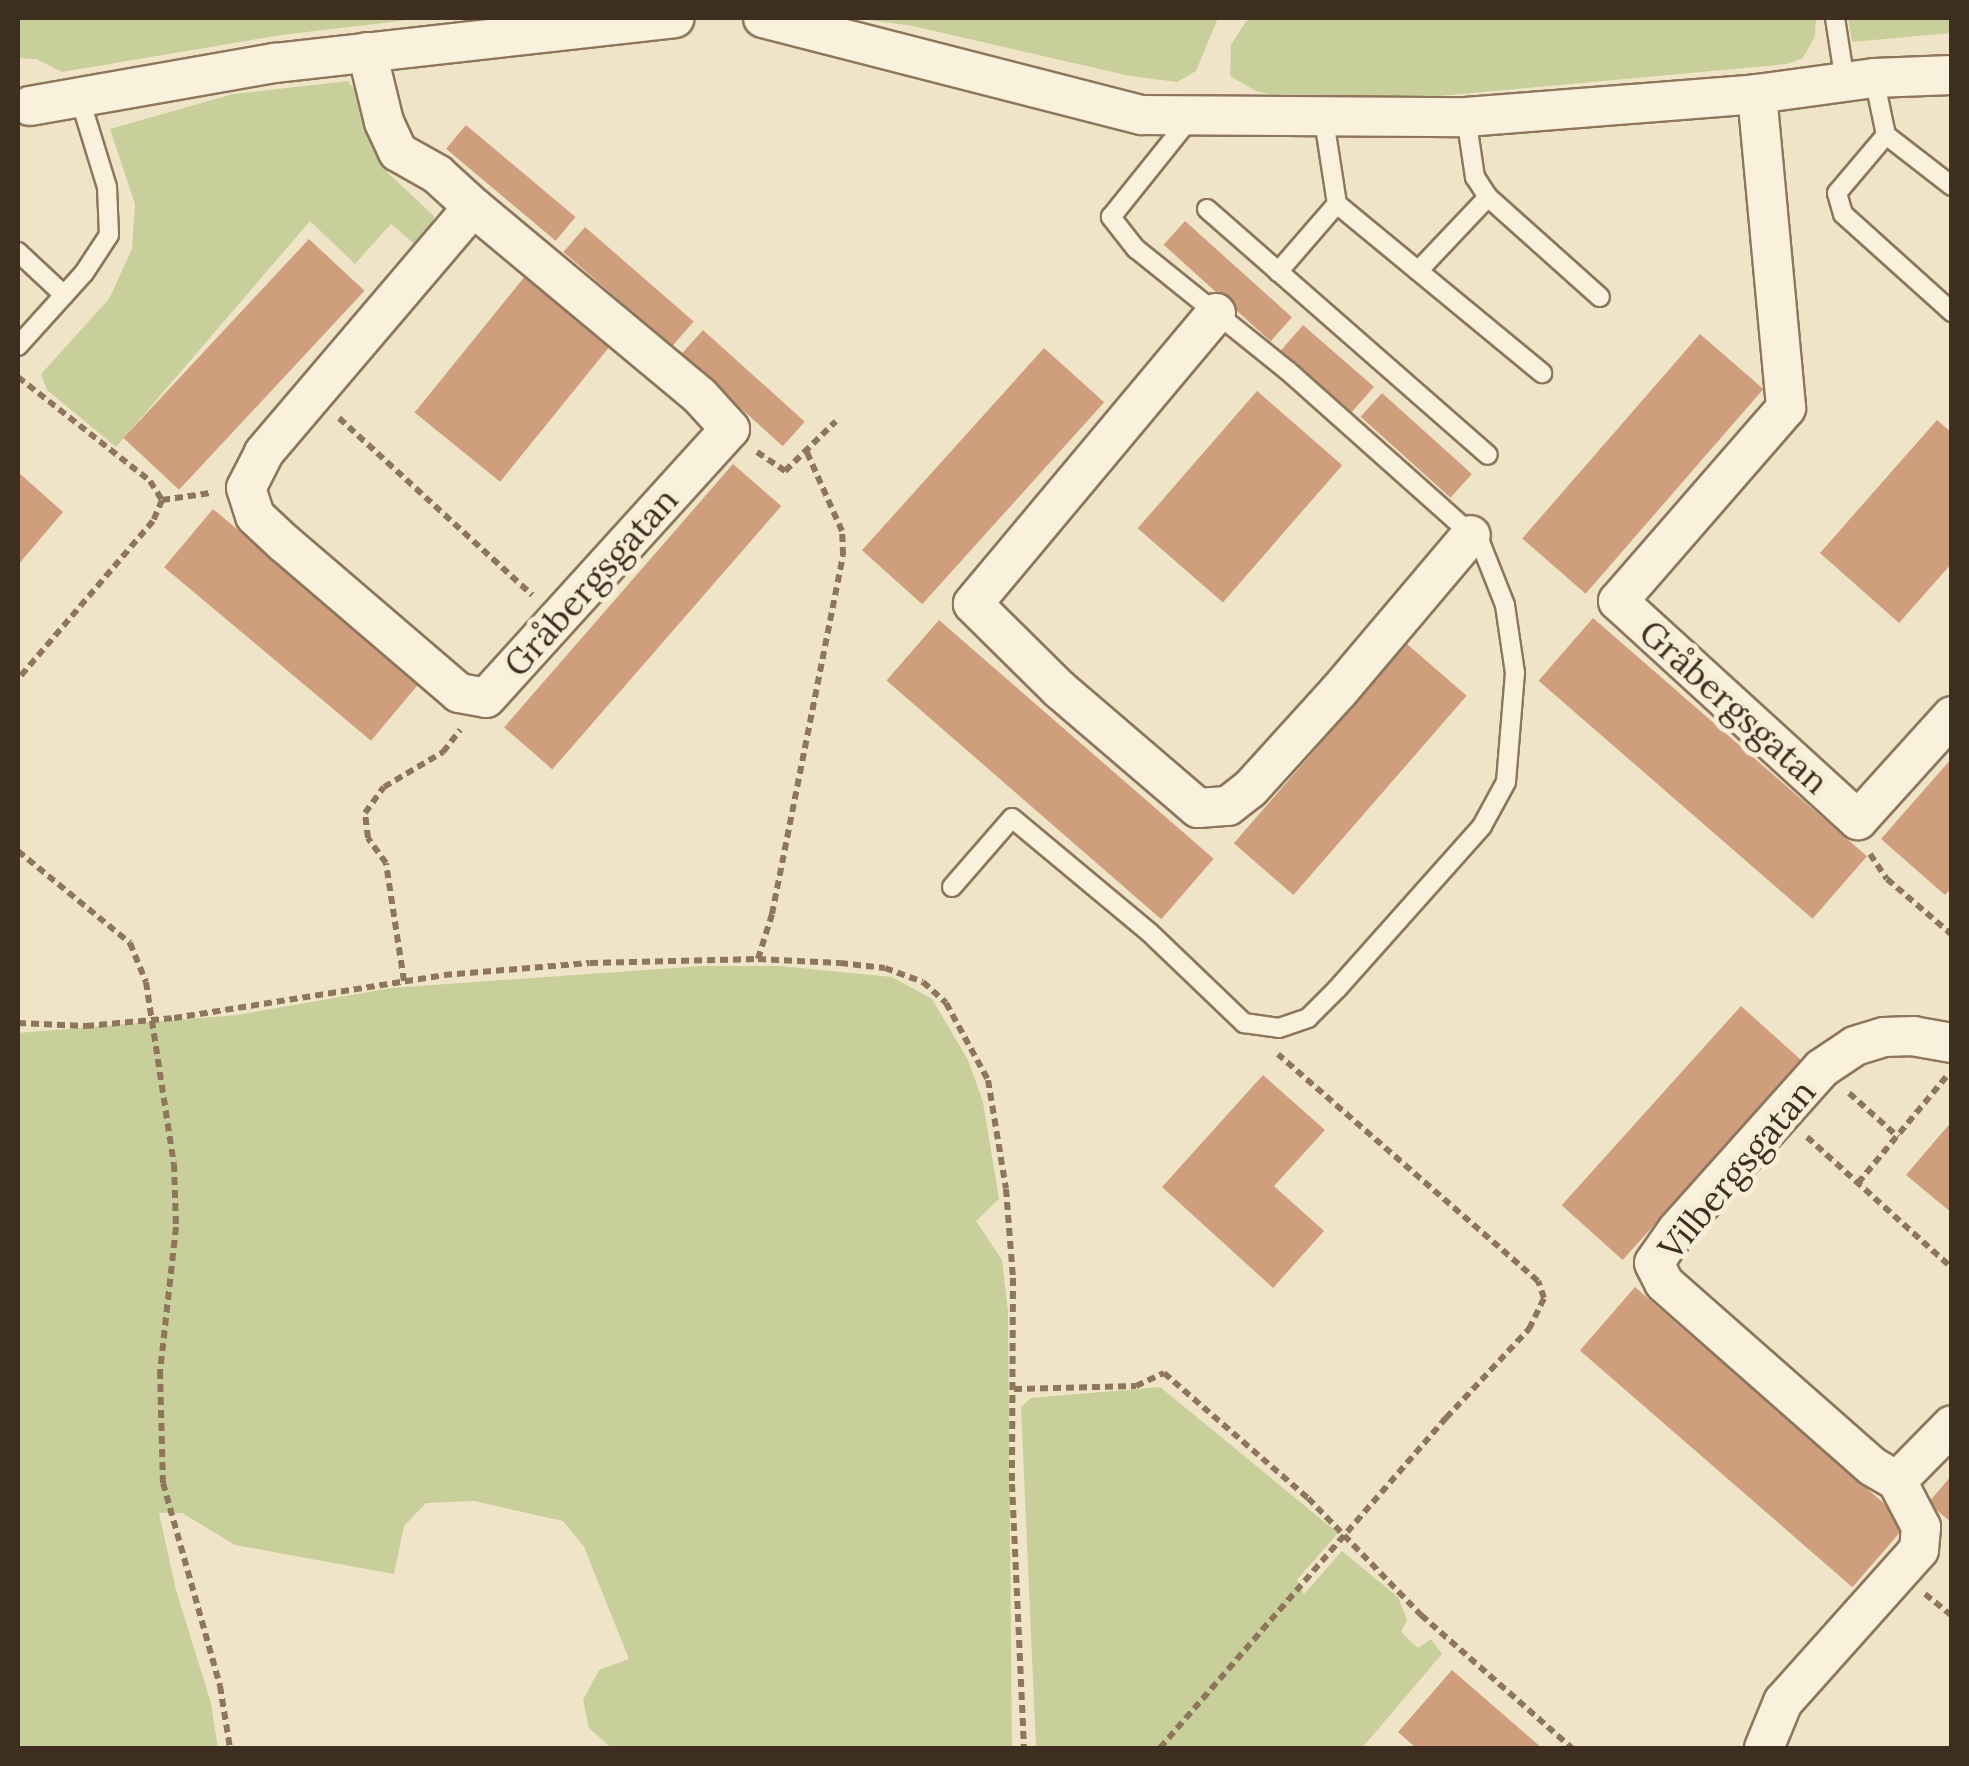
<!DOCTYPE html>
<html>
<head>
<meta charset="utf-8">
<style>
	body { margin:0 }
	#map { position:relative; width:1969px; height:1766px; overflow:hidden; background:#f0e4c8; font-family:Lora,serif }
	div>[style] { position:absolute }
	.green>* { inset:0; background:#c9cf9b }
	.building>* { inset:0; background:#cf9f7d; transform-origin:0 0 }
	.path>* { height:6px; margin-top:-3px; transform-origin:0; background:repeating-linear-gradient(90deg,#8d765c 0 8px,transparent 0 13px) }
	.roads { filter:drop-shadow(2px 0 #8d765c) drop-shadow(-2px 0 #8d765c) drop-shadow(0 2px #8d765c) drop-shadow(0 -2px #8d765c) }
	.service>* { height:18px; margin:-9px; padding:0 9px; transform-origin:9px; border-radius:9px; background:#faf1dc }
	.minor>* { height:38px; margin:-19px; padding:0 19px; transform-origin:19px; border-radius:19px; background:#faf1dc }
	span { translate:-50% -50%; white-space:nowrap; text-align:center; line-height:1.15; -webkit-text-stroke:10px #f7eed8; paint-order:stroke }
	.street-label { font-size:35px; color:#3d2e20 }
	.frame { position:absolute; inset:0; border:20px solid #3d2e20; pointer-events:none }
</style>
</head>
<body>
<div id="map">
	<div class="green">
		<i style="clip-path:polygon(18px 18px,426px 18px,281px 35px,62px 72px,36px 59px,18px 58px)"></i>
		<i style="clip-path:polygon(855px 18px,1218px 18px,1196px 71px,1177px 82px,1130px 76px,913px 26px)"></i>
		<i style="clip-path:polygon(1258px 18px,1816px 18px,1815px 36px,1803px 58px,1787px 64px,1397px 100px,1308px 103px,1256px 91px,1230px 76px,1231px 45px,1246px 21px)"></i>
		<i style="clip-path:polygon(1848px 18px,1950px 18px,1951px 33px,1852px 42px)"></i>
		<i style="clip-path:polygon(348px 81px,360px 96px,372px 148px,389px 174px,434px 216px,430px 236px,418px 247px,391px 224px,355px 264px,310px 221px,116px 447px,47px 390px,41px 374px,109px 299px,132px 249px,135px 204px,110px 129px,233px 94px)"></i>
		<i style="clip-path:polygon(702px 966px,780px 966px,892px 977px,932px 999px,968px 1060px,983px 1102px,999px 1199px,976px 1221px,1002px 1260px,1008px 1311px,1012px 1748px,609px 1746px,589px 1728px,583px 1700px,599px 1670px,629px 1659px,584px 1547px,563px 1521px,474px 1501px,426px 1503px,404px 1526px,394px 1574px,235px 1545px,182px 1513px,159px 1513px,176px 1590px,211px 1703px,218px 1748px,18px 1748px,18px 1033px,237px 1015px,391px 988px)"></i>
		<i style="clip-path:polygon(1160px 1387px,1338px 1533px,1297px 1580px,1304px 1594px,1342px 1551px,1398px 1597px,1407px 1620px,1401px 1632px,1418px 1648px,1431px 1639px,1442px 1654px,1362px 1748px,1036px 1748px,1021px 1407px,1031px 1398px)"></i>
	</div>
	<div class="building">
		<i style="left:466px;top:125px;width:143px;height:31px;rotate:40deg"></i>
		<i style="left:1185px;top:221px;width:144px;height:32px;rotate:42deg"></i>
		<i style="left:585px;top:227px;width:144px;height:33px;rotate:41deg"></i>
		<i style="left:309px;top:239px;width:76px;height:272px;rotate:43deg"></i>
		<i style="left:526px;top:275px;width:110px;height:177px;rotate:39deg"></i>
		<i style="left:1303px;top:325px;width:94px;height:34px;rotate:41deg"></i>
		<i style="left:703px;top:330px;width:137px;height:33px;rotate:42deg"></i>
		<i style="left:1700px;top:334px;width:84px;height:271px;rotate:41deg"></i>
		<i style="left:1044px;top:348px;width:81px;height:272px;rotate:42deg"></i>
		<i style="left:1257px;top:391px;width:113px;height:182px;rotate:41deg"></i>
		<i style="left:1382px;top:393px;width:121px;height:32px;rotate:42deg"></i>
		<i style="clip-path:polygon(1937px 420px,1952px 433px,1952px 563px,1899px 623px,1820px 553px)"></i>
		<i style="left:733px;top:464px;width:64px;height:349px;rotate:41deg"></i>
		<i style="clip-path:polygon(18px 472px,63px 512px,18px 565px)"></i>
		<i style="left:213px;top:509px;width:270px;height:76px;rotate:40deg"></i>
		<i style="left:1593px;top:618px;width:363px;height:83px;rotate:41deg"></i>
		<i style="left:939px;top:620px;width:364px;height:80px;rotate:41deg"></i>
		<i style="left:1407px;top:644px;width:79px;height:264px;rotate:41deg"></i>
		<i style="clip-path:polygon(1952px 758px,1952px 888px,1945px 895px,1881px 839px)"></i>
		<i style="left:1741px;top:1006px;width:82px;height:268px;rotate:42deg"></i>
		<i style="clip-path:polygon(1263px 1075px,1325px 1130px,1274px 1186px,1324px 1231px,1273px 1288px,1162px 1187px)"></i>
		<i style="clip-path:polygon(1952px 1121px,1952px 1213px,1906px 1175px)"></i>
		<i style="left:1635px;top:1287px;width:361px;height:84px;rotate:41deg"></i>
		<i style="clip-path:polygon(1952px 1475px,1952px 1523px,1928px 1503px)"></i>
		<i style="clip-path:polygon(1452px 1670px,1542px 1748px,1416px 1748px,1398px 1732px)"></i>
	</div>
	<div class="path">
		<i style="left:18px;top:377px;width:168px;rotate:38.2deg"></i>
		<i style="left:150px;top:481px;width:22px;rotate:58deg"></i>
		<i style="left:162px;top:500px;width:23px;rotate:113deg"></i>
		<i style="left:153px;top:521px;width:208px;rotate:130.5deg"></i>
		<i style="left:339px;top:418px;width:262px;rotate:42.5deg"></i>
		<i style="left:757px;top:452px;width:34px;rotate:34deg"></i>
		<i style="left:785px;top:471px;width:71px;rotate:-44.4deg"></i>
		<i style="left:162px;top:500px;width:49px;rotate:-8.3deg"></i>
		<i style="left:18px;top:851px;width:145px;rotate:39.4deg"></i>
		<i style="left:130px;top:943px;width:42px;rotate:67.7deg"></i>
		<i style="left:146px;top:982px;width:184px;rotate:81.3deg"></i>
		<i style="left:174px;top:1164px;width:63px;rotate:88.2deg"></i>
		<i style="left:176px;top:1227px;width:145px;rotate:96.3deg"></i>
		<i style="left:160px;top:1371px;width:112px;rotate:88.5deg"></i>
		<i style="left:163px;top:1483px;width:211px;rotate:74.3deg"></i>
		<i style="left:220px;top:1686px;width:63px;rotate:80.8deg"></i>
		<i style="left:1870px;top:854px;width:30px;rotate:56deg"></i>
		<i style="left:1887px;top:879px;width:86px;rotate:40.7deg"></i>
		<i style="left:758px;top:959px;width:47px;rotate:-72.7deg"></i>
		<i style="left:772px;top:914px;width:366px;rotate:-78.8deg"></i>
		<i style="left:843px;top:555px;width:24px;rotate:-92deg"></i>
		<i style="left:842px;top:531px;width:89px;rotate:-114deg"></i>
		<i style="left:404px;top:981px;width:119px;rotate:-98.7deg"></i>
		<i style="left:386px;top:863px;width:31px;rotate:-126deg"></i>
		<i style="left:368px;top:838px;width:25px;rotate:-97deg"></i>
		<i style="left:365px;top:813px;width:32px;rotate:-54deg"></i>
		<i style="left:384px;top:787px;width:69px;rotate:-30.7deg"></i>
		<i style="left:443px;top:752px;width:28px;rotate:-52deg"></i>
		<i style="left:18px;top:1023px;width:68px;rotate:2.5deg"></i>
		<i style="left:86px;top:1026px;width:88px;rotate:-5.2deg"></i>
		<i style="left:174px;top:1018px;width:273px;rotate:-9deg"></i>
		<i style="left:444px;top:975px;width:146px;rotate:-4.7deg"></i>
		<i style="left:590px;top:963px;width:168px;rotate:-1.4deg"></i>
		<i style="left:758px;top:959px;width:82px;rotate:2.8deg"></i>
		<i style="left:840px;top:963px;width:45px;rotate:6.3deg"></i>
		<i style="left:885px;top:968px;width:40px;rotate:20.2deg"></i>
		<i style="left:923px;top:982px;width:31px;rotate:42deg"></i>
		<i style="left:946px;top:1003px;width:88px;rotate:61.4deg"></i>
		<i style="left:988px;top:1080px;width:110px;rotate:80.6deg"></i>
		<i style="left:1006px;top:1189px;width:89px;rotate:85.5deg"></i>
		<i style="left:1013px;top:1278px;width:206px;rotate:90.3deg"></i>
		<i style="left:1012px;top:1484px;width:264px;rotate:87.4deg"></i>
		<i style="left:1849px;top:1093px;width:66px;rotate:41.9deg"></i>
		<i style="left:1807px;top:1137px;width:195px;rotate:42.1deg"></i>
		<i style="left:1858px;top:1183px;width:138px;rotate:-50.3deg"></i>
		<i style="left:1014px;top:1389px;width:122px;rotate:-1.4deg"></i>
		<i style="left:1136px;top:1386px;width:31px;rotate:-25deg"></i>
		<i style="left:1164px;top:1373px;width:191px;rotate:41deg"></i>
		<i style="left:1308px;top:1498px;width:163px;rotate:46deg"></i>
		<i style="left:1421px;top:1615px;width:201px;rotate:41.4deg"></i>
		<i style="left:1925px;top:1594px;width:35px;rotate:39deg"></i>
		<i style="left:1160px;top:1748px;width:437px;rotate:-49.1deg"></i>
		<i style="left:1446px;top:1418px;width:122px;rotate:-47deg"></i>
		<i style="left:1529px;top:1329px;width:34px;rotate:-64deg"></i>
		<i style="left:1544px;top:1298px;width:18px;rotate:-109deg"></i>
		<i style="left:1538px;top:1281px;width:345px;rotate:-138.9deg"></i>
	</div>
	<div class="roads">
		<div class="service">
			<i style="left:1835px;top:18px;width:65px;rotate:81.1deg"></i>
			<i style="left:1874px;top:78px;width:58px;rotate:78.1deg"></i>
			<i style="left:1886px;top:135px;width:76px;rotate:130.2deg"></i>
			<i style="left:1837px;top:193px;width:22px;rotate:74deg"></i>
			<i style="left:1843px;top:214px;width:147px;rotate:42deg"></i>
			<i style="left:1466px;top:117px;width:61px;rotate:81.5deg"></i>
			<i style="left:1475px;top:177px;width:24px;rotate:57deg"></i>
			<i style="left:1488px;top:197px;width:150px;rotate:41.8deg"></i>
			<i style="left:1886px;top:135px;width:83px;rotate:37.7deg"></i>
			<i style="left:1337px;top:204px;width:266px;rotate:39.5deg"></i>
			<i style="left:1207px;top:209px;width:373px;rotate:41.2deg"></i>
			<i style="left:18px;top:252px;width:63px;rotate:43.1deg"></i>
			<i style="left:1418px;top:271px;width:102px;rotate:-46.6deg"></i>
			<i style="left:1278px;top:272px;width:90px;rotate:-49.1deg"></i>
			<i style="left:1337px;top:204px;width:85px;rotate:-98.8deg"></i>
			<i style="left:18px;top:346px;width:98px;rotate:-47.9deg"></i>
			<i style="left:84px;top:273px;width:45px;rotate:-56.7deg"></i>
			<i style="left:109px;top:235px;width:48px;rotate:-92.4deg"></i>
			<i style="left:107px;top:187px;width:95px;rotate:-107.1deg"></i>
			<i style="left:952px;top:887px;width:91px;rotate:-49deg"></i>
			<i style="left:1012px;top:818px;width:178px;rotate:39.8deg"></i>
			<i style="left:1149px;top:932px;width:132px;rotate:43.8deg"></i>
			<i style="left:1244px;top:1023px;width:35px;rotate:8deg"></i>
			<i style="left:1279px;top:1028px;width:31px;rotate:-19deg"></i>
			<i style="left:1308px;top:1018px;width:41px;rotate:-45deg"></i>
			<i style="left:1337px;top:989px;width:218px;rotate:-48.3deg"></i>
			<i style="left:1482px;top:826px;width:50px;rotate:-61.4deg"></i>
			<i style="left:1506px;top:782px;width:109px;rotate:-85.3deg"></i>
			<i style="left:1515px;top:673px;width:69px;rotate:-98.4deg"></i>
			<i style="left:1505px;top:605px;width:68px;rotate:-111.6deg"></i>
			<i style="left:1480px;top:542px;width:257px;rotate:-138.3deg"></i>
			<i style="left:1288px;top:371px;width:195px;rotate:-141.2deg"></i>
			<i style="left:1136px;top:249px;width:41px;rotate:-128deg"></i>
			<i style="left:1111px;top:217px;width:129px;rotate:-51.3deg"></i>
		</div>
		<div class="minor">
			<i style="left:763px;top:18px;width:391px;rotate:14.4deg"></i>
			<i style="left:1142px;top:115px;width:324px;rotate:0.4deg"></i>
			<i style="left:1466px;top:117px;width:292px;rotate:-4.5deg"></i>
			<i style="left:1757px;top:94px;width:118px;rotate:-7.8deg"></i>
			<i style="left:1874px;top:78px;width:78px;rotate:-2.2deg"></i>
			<i style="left:367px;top:52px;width:72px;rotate:76.3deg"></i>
			<i style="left:384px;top:122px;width:33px;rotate:65deg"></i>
			<i style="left:398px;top:152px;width:45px;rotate:29.4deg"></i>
			<i style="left:437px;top:174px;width:49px;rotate:42.5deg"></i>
			<i style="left:473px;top:207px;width:323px;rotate:130.4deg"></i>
			<i style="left:264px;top:453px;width:39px;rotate:117deg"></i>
			<i style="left:246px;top:488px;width:29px;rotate:72deg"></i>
			<i style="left:255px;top:516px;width:40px;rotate:43deg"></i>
			<i style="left:284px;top:543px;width:230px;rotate:40.6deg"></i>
			<i style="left:459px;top:693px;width:27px;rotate:10deg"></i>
			<i style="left:486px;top:698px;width:363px;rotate:-47.8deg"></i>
			<i style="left:730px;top:429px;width:45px;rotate:-132.3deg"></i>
			<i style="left:700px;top:396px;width:295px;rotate:-140.2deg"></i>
			<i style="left:1757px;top:94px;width:315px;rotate:84.7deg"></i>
			<i style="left:1786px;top:408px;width:256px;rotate:131deg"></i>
			<i style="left:1618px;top:601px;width:325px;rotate:42.4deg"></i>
			<i style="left:1858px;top:820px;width:140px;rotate:-47.9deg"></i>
			<i style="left:30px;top:106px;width:249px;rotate:-10deg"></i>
			<i style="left:275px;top:63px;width:402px;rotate:-6.4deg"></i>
			<i style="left:1216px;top:313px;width:379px;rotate:129.9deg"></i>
			<i style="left:973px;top:604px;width:121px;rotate:44.7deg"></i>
			<i style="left:1059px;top:689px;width:183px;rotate:40.6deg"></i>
			<i style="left:1198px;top:808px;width:30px;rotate:-4deg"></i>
			<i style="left:1228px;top:806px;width:28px;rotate:-38deg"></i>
			<i style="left:1250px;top:789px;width:132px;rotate:-47.8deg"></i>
			<i style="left:1339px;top:691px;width:204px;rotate:-49.8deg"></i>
			<i style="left:1952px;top:1043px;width:39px;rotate:-170deg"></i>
			<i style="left:1914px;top:1036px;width:30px;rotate:178deg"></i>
			<i style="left:1884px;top:1037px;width:30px;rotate:163deg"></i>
			<i style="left:1855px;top:1046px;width:40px;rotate:146deg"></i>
			<i style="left:1822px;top:1068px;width:217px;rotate:131.8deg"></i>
			<i style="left:1677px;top:1230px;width:40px;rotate:124.9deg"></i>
			<i style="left:1654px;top:1263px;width:22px;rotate:63deg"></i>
			<i style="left:1664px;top:1283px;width:278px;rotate:41.4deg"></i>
			<i style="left:1873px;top:1467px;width:28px;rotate:30deg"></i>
			<i style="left:1897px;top:1481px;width:78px;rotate:-45.5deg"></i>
			<i style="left:1764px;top:1748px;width:50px;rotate:-67.6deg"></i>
			<i style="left:1783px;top:1702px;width:204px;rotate:-48.2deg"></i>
			<i style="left:1919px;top:1550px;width:23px;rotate:-85deg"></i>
			<i style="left:1921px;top:1527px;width:52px;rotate:-117.6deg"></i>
		</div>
	</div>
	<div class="street-label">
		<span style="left:591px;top:582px;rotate:-48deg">Gråbergsgatan</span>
		<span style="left:1734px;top:707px;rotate:42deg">Gråbergsgatan</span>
		<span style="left:1737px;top:1170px;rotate:-50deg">Vilbergsgatan</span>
	</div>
	<div class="frame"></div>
</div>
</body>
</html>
